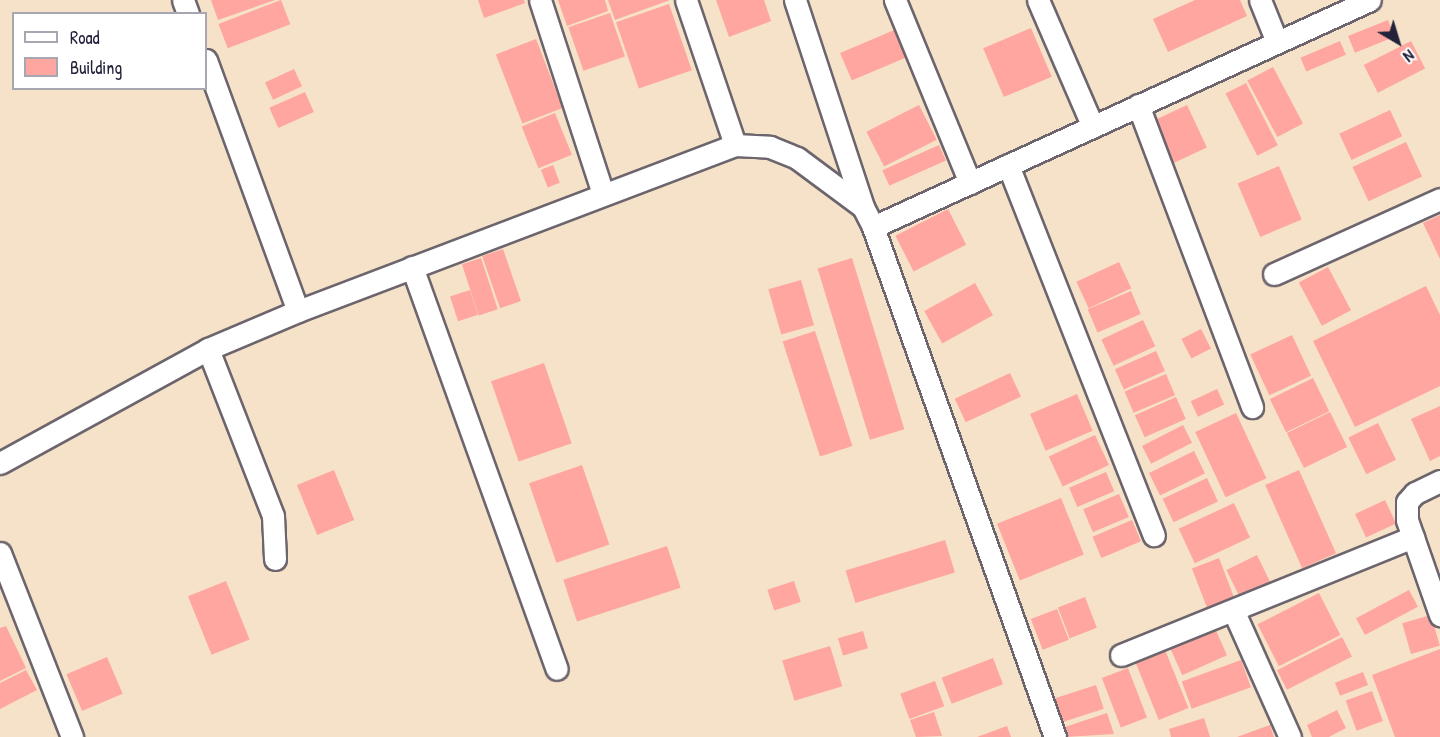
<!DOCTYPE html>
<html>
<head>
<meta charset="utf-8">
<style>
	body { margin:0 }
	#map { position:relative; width:1440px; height:737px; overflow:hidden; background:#f6e2c9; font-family:"Patrick Hand",sans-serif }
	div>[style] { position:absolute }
	.building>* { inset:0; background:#fea69f; transform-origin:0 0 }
	.roads { filter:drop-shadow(2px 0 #6c656d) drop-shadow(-2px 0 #6c656d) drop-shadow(0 2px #6c656d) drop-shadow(0 -2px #6c656d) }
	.minor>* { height:21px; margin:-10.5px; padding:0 10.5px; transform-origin:10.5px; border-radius:10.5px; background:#fff }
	span { translate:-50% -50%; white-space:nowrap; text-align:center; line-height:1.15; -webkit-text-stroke:5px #fff; paint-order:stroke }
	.legend { position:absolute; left:12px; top:12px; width:195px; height:78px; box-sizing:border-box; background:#fff; border:2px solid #a7a7b1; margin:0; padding:8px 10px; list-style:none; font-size:18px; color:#22223b }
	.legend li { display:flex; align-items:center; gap:12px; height:30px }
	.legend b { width:30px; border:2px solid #a7a7b1 }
	.north { position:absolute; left:1368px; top:12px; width:60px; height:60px; -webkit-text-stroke:4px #fff; paint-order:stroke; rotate:142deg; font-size:16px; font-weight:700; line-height:24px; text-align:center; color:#22223b }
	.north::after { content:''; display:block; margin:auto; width:21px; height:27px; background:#22223b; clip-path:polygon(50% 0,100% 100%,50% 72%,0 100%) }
</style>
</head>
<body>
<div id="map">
	<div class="building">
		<i style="clip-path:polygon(211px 0,275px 0,218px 20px)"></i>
		<i style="left:281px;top:0;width:26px;height:67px;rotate:69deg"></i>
		<i style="clip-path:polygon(478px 0,524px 0,525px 3px,484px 18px)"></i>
		<i style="clip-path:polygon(558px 0,605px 0,608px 11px,567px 26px)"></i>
		<i style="clip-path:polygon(608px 0,670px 0,615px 20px)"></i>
		<i style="clip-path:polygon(716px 0,764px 0,771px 21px,729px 37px)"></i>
		<i style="clip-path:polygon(1195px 0,1240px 0,1247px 16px,1168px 52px,1153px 19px)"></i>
		<i style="left:669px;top:4px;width:70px;height:56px;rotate:71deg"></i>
		<i style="left:610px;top:13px;width:46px;height:44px;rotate:71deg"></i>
		<i style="left:1388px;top:20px;width:18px;height:43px;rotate:68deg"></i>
		<i style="left:899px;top:28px;width:30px;height:64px;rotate:67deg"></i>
		<i style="left:1031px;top:28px;width:53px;height:52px;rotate:67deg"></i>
		<i style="left:536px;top:39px;width:74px;height:43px;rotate:69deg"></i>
		<i style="left:1340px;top:41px;width:15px;height:43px;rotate:67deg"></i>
		<i style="left:1411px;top:41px;width:31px;height:53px;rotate:63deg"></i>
		<i style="left:1273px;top:67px;width:64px;height:29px;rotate:62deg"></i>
		<i style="left:294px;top:69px;width:19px;height:32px;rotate:65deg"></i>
		<i style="left:1246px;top:83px;width:70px;height:23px;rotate:63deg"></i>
		<i style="left:305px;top:92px;width:22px;height:39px;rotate:66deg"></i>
		<i style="left:919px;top:105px;width:39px;height:59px;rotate:63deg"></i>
		<i style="left:1187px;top:105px;width:47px;height:42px;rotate:65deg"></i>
		<i style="left:1390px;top:110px;width:29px;height:56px;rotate:65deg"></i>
		<i style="left:555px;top:113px;width:45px;height:36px;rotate:68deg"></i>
		<i style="left:1406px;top:142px;width:38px;height:59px;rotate:65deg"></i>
		<i style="left:939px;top:145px;width:17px;height:62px;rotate:66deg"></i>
		<i style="left:553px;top:165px;width:19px;height:13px;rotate:69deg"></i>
		<i style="left:1279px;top:166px;width:58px;height:45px;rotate:67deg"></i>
		<i style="left:948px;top:209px;width:40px;height:59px;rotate:63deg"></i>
		<i style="clip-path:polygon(1440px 215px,1440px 259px,1423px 223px)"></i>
		<i style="left:503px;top:249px;width:55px;height:22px;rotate:71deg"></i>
		<i style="left:481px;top:258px;width:54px;height:20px;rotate:72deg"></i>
		<i style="left:852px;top:258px;width:179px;height:36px;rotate:73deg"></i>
		<i style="left:1119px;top:262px;width:29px;height:47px;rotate:65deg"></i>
		<i style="left:1328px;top:267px;width:49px;height:33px;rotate:62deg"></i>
		<i style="left:801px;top:280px;width:47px;height:34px;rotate:74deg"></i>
		<i style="left:975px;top:283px;width:37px;height:58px;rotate:61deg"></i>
		<i style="clip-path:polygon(1426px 286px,1440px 315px,1440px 386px,1355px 427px,1313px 341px)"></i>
		<i style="left:470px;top:290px;width:26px;height:21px;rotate:72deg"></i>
		<i style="left:1131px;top:291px;width:25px;height:47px;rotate:67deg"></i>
		<i style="left:1143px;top:320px;width:29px;height:46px;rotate:65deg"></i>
		<i style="left:1201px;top:329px;width:22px;height:22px;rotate:63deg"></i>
		<i style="left:815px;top:331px;width:121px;height:34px;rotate:72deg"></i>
		<i style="left:1292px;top:335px;width:45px;height:46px;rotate:65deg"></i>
		<i style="left:1156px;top:351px;width:22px;height:45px;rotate:66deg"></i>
		<i style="left:544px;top:363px;width:85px;height:56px;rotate:71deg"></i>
		<i style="left:1010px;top:373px;width:26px;height:61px;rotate:65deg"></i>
		<i style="left:1166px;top:374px;width:23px;height:45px;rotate:67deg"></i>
		<i style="left:1313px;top:378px;width:37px;height:48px;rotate:64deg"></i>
		<i style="left:1217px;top:389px;width:17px;height:29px;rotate:65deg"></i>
		<i style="left:1077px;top:394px;width:40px;height:51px;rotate:67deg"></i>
		<i style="left:1176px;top:397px;width:24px;height:45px;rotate:66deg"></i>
		<i style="clip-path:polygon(1440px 406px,1440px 456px,1430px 461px,1411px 419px)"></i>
		<i style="left:1330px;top:412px;width:39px;height:48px;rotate:64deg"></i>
		<i style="left:1236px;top:413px;width:72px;height:45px;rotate:65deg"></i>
		<i style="left:1378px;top:423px;width:41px;height:33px;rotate:64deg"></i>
		<i style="left:1183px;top:425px;width:20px;height:46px;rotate:63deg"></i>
		<i style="left:1095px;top:435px;width:33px;height:51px;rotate:65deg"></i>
		<i style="left:1194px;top:451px;width:25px;height:50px;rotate:64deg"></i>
		<i style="left:582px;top:465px;width:84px;height:56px;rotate:71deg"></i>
		<i style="left:334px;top:470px;width:54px;height:40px;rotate:68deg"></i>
		<i style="left:1299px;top:470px;width:91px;height:37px;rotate:66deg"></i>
		<i style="left:1106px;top:472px;width:21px;height:40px;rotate:67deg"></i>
		<i style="left:1207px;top:478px;width:26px;height:49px;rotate:65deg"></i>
		<i style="left:1119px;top:494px;width:25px;height:39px;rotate:67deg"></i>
		<i style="left:1061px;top:498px;width:61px;height:69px;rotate:68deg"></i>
		<i style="left:1385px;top:500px;width:26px;height:33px;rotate:65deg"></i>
		<i style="left:1234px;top:503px;width:38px;height:61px;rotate:65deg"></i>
		<i style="left:1132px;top:520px;width:23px;height:43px;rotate:67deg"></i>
		<i style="left:945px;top:540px;width:34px;height:104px;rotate:73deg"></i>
		<i style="left:667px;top:546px;width:44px;height:109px;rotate:72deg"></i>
		<i style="left:1257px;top:555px;width:30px;height:34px;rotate:64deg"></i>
		<i style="left:1219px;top:558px;width:47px;height:29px;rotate:69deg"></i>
		<i style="left:226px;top:581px;width:63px;height:41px;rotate:68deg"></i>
		<i style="left:794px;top:581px;width:22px;height:28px;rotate:72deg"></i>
		<i style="left:1409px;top:590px;width:19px;height:60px;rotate:62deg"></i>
		<i style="left:1319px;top:593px;width:47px;height:69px;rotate:63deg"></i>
		<i style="left:1085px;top:597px;width:33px;height:29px;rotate:69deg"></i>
		<i style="left:1057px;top:609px;width:33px;height:28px;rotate:69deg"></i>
		<i style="left:1431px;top:615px;width:32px;height:30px;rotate:74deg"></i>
		<i style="clip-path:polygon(6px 626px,26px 668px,0 681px,0 628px)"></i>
		<i style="left:1214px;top:626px;width:32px;height:49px;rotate:66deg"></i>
		<i style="left:863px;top:631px;width:18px;height:26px;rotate:74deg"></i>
		<i style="left:1342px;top:637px;width:22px;height:73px;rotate:63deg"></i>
		<i style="left:1163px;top:645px;width:68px;height:32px;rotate:68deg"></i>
		<i style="left:830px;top:646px;width:42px;height:50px;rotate:73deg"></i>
		<i style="clip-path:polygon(1440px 649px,1440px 737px,1395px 737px,1372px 675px)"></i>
		<i style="left:107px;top:657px;width:40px;height:44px;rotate:67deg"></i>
		<i style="left:993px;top:658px;width:28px;height:55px;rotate:69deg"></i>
		<i style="left:1241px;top:660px;width:29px;height:63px;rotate:70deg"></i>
		<i style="left:1128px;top:668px;width:53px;height:28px;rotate:69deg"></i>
		<i style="clip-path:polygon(26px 670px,37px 690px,0 709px,0 683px)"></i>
		<i style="left:1363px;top:672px;width:14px;height:30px;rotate:69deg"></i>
		<i style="left:935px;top:681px;width:27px;height:37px;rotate:70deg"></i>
		<i style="left:1096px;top:685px;width:25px;height:47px;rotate:72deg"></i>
		<i style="left:1372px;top:691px;width:32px;height:28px;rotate:70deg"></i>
		<i style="clip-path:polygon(1337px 710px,1346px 728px,1329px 737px,1312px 737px,1307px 725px)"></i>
		<i style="clip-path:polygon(934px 712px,942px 736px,916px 737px,910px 720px)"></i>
		<i style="clip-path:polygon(1107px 713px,1114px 734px,1065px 737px,1062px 728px)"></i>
		<i style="clip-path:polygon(1204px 718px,1210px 737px,1171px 737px,1169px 729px)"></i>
		<i style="clip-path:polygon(1270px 725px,1274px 737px,1237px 737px)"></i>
		<i style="clip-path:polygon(1007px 726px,1011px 737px,977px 737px)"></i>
	</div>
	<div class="roads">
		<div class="minor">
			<i style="left:183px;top:0;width:15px;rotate:70deg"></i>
			<i style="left:540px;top:0;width:204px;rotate:72deg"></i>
			<i style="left:686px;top:0;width:153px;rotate:71.3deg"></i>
			<i style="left:795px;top:0;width:218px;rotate:71.8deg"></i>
			<i style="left:895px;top:0;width:198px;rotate:67.7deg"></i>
			<i style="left:1038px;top:0;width:138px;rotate:66.6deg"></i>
			<i style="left:1260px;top:0;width:45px;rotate:68deg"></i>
			<i style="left:206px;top:60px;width:267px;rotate:69.9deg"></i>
			<i style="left:1138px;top:105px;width:323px;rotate:69.3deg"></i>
			<i style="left:1008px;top:165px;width:398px;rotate:68.5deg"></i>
			<i style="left:873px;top:227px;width:542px;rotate:70.36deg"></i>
			<i style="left:412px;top:267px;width:427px;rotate:70.2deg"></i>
			<i style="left:1274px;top:274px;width:182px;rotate:-24.3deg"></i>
			<i style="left:208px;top:349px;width:179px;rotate:68.7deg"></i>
			<i style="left:273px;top:516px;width:43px;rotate:87.3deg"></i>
			<i style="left:0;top:463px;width:237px;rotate:-28.7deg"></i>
			<i style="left:208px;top:349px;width:98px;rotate:-22.9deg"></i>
			<i style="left:298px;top:311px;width:467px;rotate:-20.8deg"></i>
			<i style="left:735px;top:145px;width:35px;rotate:3deg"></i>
			<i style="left:770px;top:147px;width:29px;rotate:22deg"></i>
			<i style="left:797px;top:158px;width:82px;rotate:36.6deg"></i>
			<i style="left:863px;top:207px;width:22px;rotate:63deg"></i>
			<i style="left:873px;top:227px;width:546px;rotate:-24.55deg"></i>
			<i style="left:1440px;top:481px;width:28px;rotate:154deg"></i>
			<i style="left:1415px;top:493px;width:12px;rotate:132deg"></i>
			<i style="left:1407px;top:502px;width:18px;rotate:90deg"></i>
			<i style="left:1407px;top:520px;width:101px;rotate:70.8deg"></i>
			<i style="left:0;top:553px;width:198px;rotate:68.6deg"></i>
			<i style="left:1234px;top:612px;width:137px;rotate:65.9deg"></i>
			<i style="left:1121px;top:655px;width:315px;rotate:-22deg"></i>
		</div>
	</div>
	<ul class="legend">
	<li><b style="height:8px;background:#fff"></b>Road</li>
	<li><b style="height:16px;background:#fea69f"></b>Building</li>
	</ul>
	<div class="north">N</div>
</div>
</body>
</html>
